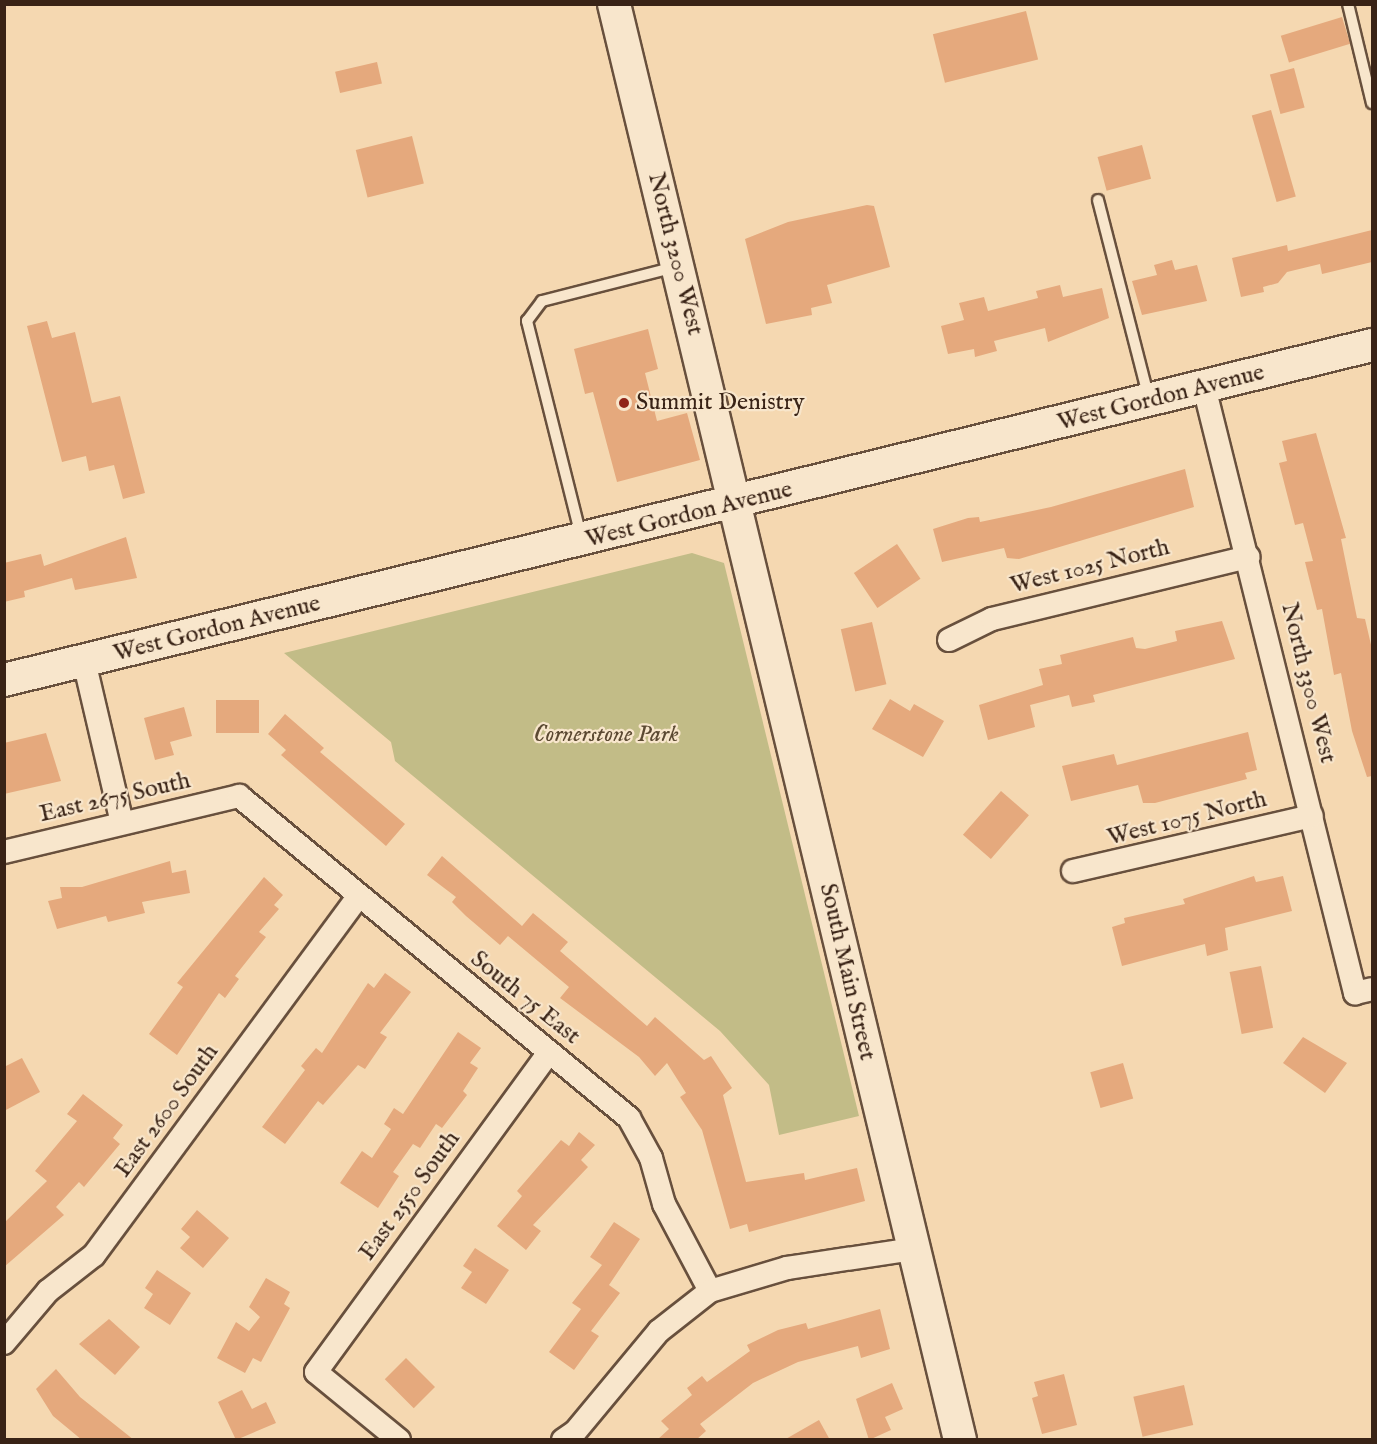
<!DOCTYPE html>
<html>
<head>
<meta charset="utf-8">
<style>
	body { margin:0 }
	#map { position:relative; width:1377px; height:1444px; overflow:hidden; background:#f5d8b1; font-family:"IM FELL English",serif }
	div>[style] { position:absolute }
	.green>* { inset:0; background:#c2bc87 }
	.building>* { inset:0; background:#e5a97d; transform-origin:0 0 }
	.roads { filter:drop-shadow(2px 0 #68503d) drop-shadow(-2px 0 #68503d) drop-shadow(0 2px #68503d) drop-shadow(0 -2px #68503d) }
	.lane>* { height:10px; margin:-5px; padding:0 5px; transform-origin:5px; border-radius:5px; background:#f8e6cc }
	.street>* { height:22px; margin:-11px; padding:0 11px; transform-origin:11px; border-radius:11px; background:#f8e6cc }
	.secondary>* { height:32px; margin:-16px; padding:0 16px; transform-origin:16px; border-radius:16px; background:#f8e6cc }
	.dots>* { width:16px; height:16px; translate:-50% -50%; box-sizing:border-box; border:3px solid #f8e6cc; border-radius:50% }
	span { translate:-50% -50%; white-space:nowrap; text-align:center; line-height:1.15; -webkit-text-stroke:4.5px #f8e6cc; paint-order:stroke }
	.street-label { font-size:24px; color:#392316 }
	.poi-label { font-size:24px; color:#392316 }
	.left { translate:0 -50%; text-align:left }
	.park-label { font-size:24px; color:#5b4932; font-style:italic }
	.frame { position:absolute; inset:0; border:6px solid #392316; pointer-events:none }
</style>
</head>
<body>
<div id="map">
	<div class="green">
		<i style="clip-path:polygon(692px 553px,724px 563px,859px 1116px,779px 1135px,769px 1085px,720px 1031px,395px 761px,391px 742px,284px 653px)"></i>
	</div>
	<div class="building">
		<i style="left:1026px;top:11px;width:50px;height:96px;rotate:76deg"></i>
		<i style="left:1342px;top:17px;width:28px;height:64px;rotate:73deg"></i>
		<i style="left:377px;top:62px;width:22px;height:43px;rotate:77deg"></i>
		<i style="left:1294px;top:68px;width:41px;height:25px;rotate:75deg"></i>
		<i style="left:1271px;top:110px;width:90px;height:20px;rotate:74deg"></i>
		<i style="left:412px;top:136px;width:49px;height:58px;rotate:76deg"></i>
		<i style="left:1142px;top:145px;width:35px;height:46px;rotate:75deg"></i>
		<i style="clip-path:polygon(867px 205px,874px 206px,890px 267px,827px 285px,832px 303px,811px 308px,812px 315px,766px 324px,745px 239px,788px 222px)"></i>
		<i style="clip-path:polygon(1372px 230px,1372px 262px,1322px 274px,1320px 264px,1287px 272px,1278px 283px,1263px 287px,1264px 292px,1241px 297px,1232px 258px,1287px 245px,1288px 251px)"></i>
		<i style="clip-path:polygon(1172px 260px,1175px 270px,1197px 265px,1207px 301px,1142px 315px,1132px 281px,1157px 275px,1154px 265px)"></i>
		<i style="clip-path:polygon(1060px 285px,1063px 297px,1102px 288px,1109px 318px,1048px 342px,1045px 328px,994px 341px,997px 351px,975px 357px,974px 349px,948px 354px,941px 326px,964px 320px,959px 303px,984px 297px,988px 311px,1038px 298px,1036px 291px)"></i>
		<i style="clip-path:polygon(47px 321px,52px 338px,75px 332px,92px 403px,120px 396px,145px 493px,123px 499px,114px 465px,89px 471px,86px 456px,62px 462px,27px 326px)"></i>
		<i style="clip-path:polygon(648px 329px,658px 369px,645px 373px,657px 421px,687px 413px,700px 460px,617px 482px,593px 392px,585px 394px,574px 349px)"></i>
		<i style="clip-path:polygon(1316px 433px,1346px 538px,1341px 539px,1357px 618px,1365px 619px,1372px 649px,1372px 776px,1367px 777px,1352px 731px,1341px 673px,1334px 675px,1322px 609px,1317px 610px,1305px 562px,1313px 561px,1303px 523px,1295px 525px,1279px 463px,1287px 461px,1282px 441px)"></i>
		<i style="clip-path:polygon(1185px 469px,1194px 507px,1019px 559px,1007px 558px,1004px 548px,942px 562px,933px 529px,968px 518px,979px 517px,980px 522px,1051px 507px)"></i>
		<i style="clip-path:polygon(126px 537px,137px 578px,75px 590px,72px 578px,24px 591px,25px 597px,4px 602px,4px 563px,41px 554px,44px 566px)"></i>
		<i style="left:897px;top:544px;width:42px;height:52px;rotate:56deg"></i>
		<i style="clip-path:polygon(1222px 621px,1235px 659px,1093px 695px,1095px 702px,1072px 707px,1069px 695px,1030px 705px,1035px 727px,988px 740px,979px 705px,1043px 685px,1039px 669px,1062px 664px,1060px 655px,1133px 637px,1136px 648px,1145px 649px,1177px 641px,1175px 631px)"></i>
		<i style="left:872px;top:622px;width:64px;height:32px;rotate:77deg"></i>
		<i style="clip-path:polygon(890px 699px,910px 711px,914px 704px,944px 721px,923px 757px,872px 729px)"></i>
		<i style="left:216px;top:700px;width:43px;height:33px"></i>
		<i style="clip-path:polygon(184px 707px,192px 736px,170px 742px,174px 755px,155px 760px,144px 718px)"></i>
		<i style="clip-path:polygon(285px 714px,324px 748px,320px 752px,405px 824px,386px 846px,281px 755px,286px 750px,268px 734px)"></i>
		<i style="clip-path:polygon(1248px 732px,1257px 770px,1245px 773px,1247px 779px,1155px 803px,1143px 803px,1138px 785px,1071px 801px,1062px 766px,1114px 754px,1117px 765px)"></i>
		<i style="clip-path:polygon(46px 733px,61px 781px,4px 794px,4px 743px)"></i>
		<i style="left:1001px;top:791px;width:37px;height:58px;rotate:41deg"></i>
		<i style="clip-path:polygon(442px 856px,522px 926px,533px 913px,568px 942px,560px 951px,647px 1026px,655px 1017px,704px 1060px,711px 1056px,732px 1088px,723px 1095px,746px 1182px,804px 1173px,805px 1180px,857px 1168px,865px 1201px,749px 1232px,747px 1224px,730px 1229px,702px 1130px,680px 1097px,686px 1093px,667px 1063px,655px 1076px,639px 1057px,560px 998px,569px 987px,508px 936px,500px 945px,466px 916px,452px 902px,456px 897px,427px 875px)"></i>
		<i style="clip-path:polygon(170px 861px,172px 873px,186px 870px,190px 893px,142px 902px,145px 913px,108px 922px,106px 916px,57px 929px,48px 901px,62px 898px,60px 887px,82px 887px)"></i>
		<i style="clip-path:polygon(1254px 876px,1256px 882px,1283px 876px,1292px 911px,1225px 928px,1228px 950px,1207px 956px,1205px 944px,1122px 966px,1112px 927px,1125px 923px,1124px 918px,1185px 904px,1183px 899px)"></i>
		<i style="clip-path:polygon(264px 877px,283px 895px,274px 905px,279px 909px,259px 932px,266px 937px,235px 976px,239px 979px,225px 998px,219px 993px,177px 1055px,149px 1034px,183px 987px,177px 983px)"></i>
		<i style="left:1261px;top:966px;width:63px;height:32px;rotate:79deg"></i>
		<i style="clip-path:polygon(385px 973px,411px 992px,380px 1033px,387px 1037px,365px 1069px,358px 1065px,323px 1105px,318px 1101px,285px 1144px,262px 1127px,305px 1070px,301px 1066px,316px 1048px,322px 1053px,368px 983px,374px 988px)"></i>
		<i style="clip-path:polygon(458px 1032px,481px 1048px,470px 1063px,478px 1068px,463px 1091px,467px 1095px,442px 1128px,436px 1124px,420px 1148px,413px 1144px,393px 1172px,399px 1176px,378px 1208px,340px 1183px,362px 1151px,372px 1158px,391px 1129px,384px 1124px,394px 1108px,403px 1114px)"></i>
		<i style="clip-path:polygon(1303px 1037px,1347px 1063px,1325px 1093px,1283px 1063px)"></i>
		<i style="clip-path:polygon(22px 1058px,40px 1092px,4px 1111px,4px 1067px)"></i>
		<i style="left:1123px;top:1063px;width:37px;height:34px;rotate:74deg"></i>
		<i style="clip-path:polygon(83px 1094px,123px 1125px,113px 1138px,120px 1144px,84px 1187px,79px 1182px,56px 1207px,64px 1215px,4px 1267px,4px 1223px,47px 1181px,35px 1171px,77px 1121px,67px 1114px)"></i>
		<i style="clip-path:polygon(579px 1132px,595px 1145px,581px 1160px,588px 1167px,533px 1225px,541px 1231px,526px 1250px,497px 1226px,522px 1196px,517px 1191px,561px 1140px,569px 1146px)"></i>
		<i style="clip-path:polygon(197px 1210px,229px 1238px,203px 1268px,180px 1248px,190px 1237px,181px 1229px)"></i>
		<i style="clip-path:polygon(614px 1222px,640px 1239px,609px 1285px,620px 1293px,591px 1331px,599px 1336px,574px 1370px,549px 1352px,581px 1309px,572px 1303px,602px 1265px,590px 1257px)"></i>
		<i style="clip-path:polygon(475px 1248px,509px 1270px,486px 1304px,461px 1288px,472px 1272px,463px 1266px)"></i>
		<i style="clip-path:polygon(157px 1270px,191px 1293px,170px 1325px,144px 1308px,153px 1294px,145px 1288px)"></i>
		<i style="clip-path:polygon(266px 1278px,290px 1292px,284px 1304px,290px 1308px,261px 1362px,253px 1358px,245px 1373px,217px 1358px,236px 1322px,249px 1331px,260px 1317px,249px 1307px)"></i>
		<i style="clip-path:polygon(880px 1309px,890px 1349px,861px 1358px,858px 1346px,798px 1362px,753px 1383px,700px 1424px,706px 1431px,696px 1440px,657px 1440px,669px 1429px,661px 1421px,692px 1395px,687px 1388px,702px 1376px,707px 1382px,750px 1351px,747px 1345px,778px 1330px,806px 1323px,808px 1329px)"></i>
		<i style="clip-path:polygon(109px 1319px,140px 1347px,115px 1375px,79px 1344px)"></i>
		<i style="left:406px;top:1358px;width:41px;height:30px;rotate:45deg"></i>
		<i style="clip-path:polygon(56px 1369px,80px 1397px,134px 1440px,82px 1440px,53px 1416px,36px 1389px)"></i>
		<i style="clip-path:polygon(1064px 1374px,1077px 1425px,1042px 1434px,1032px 1398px,1038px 1396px,1034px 1382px)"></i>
		<i style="clip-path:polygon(892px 1383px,903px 1409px,885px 1417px,891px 1430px,869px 1440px,856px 1399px)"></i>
		<i style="left:1184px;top:1385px;width:41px;height:52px;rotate:77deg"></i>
		<i style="clip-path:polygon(242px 1390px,252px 1409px,266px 1402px,276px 1423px,236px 1440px,218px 1402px)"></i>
		<i style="clip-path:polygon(819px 1420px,830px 1440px,784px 1440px)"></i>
	</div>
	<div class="roads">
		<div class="lane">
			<i style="left:1348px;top:4px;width:102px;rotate:76.4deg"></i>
			<i style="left:1098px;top:200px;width:204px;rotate:75.6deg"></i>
			<i style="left:581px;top:536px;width:222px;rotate:-104.1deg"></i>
			<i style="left:527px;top:321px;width:25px;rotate:-53deg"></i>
			<i style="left:542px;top:301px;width:137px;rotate:-14.3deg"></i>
		</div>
		<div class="street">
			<i style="left:1204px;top:387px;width:625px;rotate:76.01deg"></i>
			<i style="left:1355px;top:993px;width:17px;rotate:-13deg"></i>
			<i style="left:949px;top:640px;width:48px;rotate:-26deg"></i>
			<i style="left:992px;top:619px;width:264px;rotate:-13.6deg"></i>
			<i style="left:84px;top:661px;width:166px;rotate:76.8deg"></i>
			<i style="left:4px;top:852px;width:242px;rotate:-13.4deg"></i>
			<i style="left:239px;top:796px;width:506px;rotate:39.54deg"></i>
			<i style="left:629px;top:1118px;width:46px;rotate:61.2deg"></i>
			<i style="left:651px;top:1158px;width:48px;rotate:74.2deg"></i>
			<i style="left:664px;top:1204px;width:98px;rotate:62.1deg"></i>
			<i style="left:1073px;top:871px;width:245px;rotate:-13deg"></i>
			<i style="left:4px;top:1343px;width:68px;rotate:-49.8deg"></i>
			<i style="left:48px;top:1291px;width:58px;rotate:-38deg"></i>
			<i style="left:94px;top:1255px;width:445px;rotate:-53.6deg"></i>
			<i style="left:399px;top:1440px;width:107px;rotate:-140.7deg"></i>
			<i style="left:316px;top:1372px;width:395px;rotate:-53.9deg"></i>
			<i style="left:563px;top:1440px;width:14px;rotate:-34deg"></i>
			<i style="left:575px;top:1432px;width:131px;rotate:-50.3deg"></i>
			<i style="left:659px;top:1331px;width:65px;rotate:-38.1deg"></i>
			<i style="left:710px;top:1291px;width:80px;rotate:-16.6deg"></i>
			<i style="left:787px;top:1268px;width:127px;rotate:-8.6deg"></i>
		</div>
		<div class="secondary">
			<i style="left:614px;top:4px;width:1477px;rotate:76.45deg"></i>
			<i style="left:4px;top:680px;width:1408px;rotate:-13.76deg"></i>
		</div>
	</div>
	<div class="dots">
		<i style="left:624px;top:403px;background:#8f2418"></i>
	</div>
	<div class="street-label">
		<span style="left:675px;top:254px;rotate:76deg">North 3200 West</span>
		<span style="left:1161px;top:398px;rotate:-14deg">West Gordon Avenue</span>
		<span style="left:689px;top:515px;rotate:-14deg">West Gordon Avenue</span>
		<span style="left:1090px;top:567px;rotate:-14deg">West 1025 North</span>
		<span style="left:217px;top:629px;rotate:-14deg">West Gordon Avenue</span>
		<span style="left:1308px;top:683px;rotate:76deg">North 3300 West</span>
		<span style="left:115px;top:798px;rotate:-13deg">East 2675 South</span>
		<span style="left:1187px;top:819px;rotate:-14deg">West 1075 North</span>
		<span style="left:847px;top:972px;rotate:77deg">South Main Street</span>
		<span style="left:525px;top:998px;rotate:39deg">South 75 East</span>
		<span style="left:167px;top:1111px;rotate:-54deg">East 2600 South</span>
		<span style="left:410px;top:1196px;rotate:-54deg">East 2550 South</span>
	</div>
	<div class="poi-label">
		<span class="left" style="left:636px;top:403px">Summit Denistry</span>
	</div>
	<div class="park-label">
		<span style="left:606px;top:735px">Cornerstone Park</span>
	</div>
	<div class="frame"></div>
</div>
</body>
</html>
